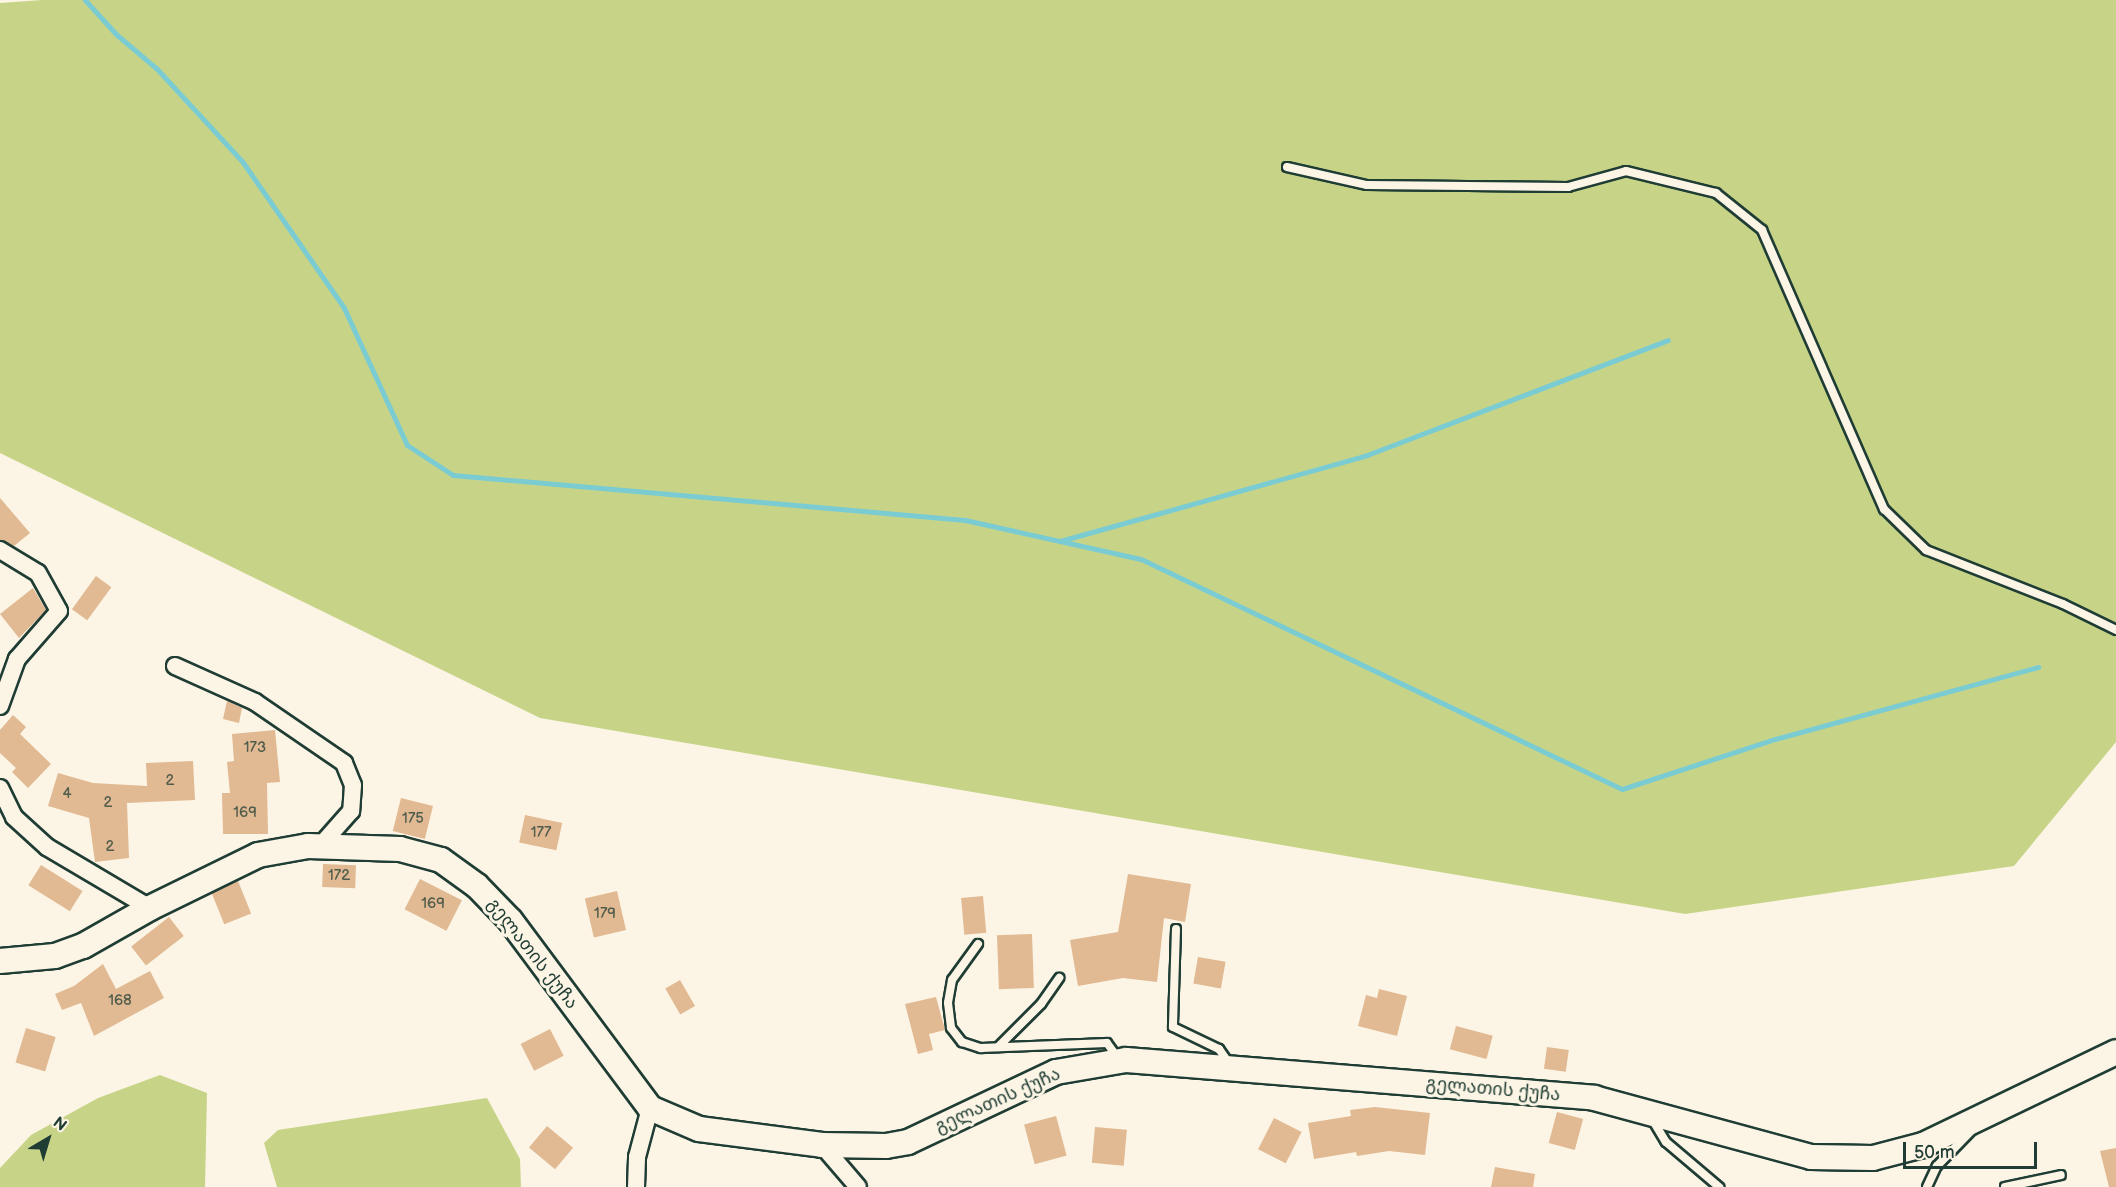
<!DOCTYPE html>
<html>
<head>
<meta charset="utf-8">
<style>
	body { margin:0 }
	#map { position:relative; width:2116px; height:1187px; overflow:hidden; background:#fcf5e5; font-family:"Balsamiq Sans","Noto Sans Georgian",sans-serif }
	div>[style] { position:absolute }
	.green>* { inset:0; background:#c7d488 }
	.stream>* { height:5px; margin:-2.5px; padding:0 2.5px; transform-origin:2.5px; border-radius:2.5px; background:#7bccd2 }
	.building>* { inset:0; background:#e1b992; transform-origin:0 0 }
	.roads { filter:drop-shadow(2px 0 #1f3d34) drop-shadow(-2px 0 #1f3d34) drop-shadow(0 2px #1f3d34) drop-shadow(0 -2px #1f3d34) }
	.lane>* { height:8px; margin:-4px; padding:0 4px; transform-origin:4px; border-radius:4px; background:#fcf5e5 }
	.street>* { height:16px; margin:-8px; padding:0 8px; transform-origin:8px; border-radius:8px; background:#fcf5e5 }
	.secondary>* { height:24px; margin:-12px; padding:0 12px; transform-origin:12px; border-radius:12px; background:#fcf5e5 }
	span { translate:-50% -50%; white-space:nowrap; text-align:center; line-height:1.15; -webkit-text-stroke:6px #fcf5e5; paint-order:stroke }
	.number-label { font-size:15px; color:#505c4c }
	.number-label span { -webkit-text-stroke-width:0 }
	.street-label { font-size:18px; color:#1f3d34 }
	.north { position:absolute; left:18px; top:1109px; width:60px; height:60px; -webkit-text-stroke:4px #fcf5e5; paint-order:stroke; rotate:38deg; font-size:16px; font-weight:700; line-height:24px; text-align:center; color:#1f3d34 }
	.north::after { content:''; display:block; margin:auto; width:21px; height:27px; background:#1f3d34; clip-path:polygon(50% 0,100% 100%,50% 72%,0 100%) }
	.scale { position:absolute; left:1903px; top:1142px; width:134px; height:27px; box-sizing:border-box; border:3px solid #1f3d34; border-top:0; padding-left:8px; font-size:18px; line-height:21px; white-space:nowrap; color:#1f3d34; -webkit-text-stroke:4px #fcf5e5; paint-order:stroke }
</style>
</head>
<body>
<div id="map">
	<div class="green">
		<i style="clip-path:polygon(42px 0,2116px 0,2116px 742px,2014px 866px,1685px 914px,540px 718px,0 453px,0 3px)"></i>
		<i style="clip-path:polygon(160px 1075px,207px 1093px,205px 1187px,0 1187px,0 1168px,31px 1135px,98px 1098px)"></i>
		<i style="clip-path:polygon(487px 1098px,520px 1159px,521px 1187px,277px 1187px,264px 1143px,278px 1130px)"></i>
	</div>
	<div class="stream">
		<i style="left:85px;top:0;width:47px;rotate:47.6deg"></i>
		<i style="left:117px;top:35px;width:52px;rotate:40.4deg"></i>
		<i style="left:157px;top:69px;width:125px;rotate:47.3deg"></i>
		<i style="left:242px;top:161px;width:179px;rotate:55.2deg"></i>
		<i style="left:344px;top:308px;width:151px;rotate:65.3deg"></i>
		<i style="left:407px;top:445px;width:55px;rotate:33.1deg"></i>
		<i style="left:453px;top:475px;width:514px;rotate:5.02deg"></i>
		<i style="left:965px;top:520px;width:180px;rotate:12.5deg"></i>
		<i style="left:1141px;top:559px;width:533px;rotate:25.56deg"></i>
		<i style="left:1622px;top:789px;width:161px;rotate:-18.1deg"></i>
		<i style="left:1775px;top:739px;width:273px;rotate:-15.3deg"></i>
		<i style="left:1060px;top:541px;width:319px;rotate:-15.6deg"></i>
		<i style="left:1367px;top:455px;width:322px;rotate:-20.9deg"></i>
	</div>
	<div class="building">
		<i style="clip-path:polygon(0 498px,30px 533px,14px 546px,0 540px)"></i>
		<i style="left:96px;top:576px;width:19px;height:41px;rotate:36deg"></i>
		<i style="clip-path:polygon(33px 588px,46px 610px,19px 638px,0 614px)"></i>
		<i style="clip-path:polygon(227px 701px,242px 708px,239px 723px,223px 719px)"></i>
		<i style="clip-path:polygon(13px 715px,26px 727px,20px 734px,51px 764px,28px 788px,12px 772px,16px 768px,0 753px,0 730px)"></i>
		<i style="clip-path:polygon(275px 730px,280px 782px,267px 783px,268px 834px,223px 834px,222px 793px,230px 793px,227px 762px,234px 761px,232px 734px)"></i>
		<i style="clip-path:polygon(193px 761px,195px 800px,127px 803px,129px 858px,95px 862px,89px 818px,48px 806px,58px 773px,93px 783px,147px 786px,146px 763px)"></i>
		<i style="left:401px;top:798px;width:33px;height:34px;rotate:14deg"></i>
		<i style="left:525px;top:815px;width:38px;height:28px;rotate:12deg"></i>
		<i style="left:323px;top:864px;width:33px;height:23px;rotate:2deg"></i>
		<i style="left:41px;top:865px;width:49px;height:24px;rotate:32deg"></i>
		<i style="clip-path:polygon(1128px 874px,1191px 884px,1185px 922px,1164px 918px,1157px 982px,1123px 978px,1078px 986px,1070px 940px,1118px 932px)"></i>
		<i style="left:420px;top:879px;width:47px;height:34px;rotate:27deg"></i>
		<i style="left:238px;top:881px;width:35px;height:29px;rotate:68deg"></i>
		<i style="left:617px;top:891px;width:40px;height:33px;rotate:77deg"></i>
		<i style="left:983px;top:896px;width:37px;height:22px;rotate:85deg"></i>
		<i style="left:169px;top:917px;width:24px;height:48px;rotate:52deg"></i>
		<i style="left:1032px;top:934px;width:54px;height:35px;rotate:88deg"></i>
		<i style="left:1198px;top:957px;width:28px;height:27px;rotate:10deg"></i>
		<i style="clip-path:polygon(103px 964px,116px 989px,150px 971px,164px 998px,94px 1036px,81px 1003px,62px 1010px,55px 994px,74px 986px)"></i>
		<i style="left:680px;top:980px;width:30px;height:17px;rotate:60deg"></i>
		<i style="clip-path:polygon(1379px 989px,1407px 996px,1397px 1036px,1358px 1026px,1366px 995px,1377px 998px)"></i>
		<i style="clip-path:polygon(936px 997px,945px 1030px,929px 1034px,933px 1050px,918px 1054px,905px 1004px)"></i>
		<i style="left:1456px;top:1026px;width:38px;height:24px;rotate:15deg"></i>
		<i style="left:26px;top:1028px;width:31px;height:36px;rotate:17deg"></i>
		<i style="left:550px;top:1029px;width:30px;height:33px;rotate:63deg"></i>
		<i style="left:1547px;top:1047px;width:22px;height:22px;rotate:8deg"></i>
		<i style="clip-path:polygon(1375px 1107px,1430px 1113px,1425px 1155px,1389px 1151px,1357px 1156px,1356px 1152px,1314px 1159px,1308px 1123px,1351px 1116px,1350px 1110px)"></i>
		<i style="left:1557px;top:1112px;width:27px;height:32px;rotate:15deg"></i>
		<i style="left:1056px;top:1116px;width:41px;height:33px;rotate:75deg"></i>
		<i style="left:1274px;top:1118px;width:31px;height:35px;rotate:27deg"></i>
		<i style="left:547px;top:1126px;width:34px;height:28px;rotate:40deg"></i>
		<i style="left:1095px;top:1127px;width:32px;height:36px;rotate:5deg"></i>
		<i style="clip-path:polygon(2116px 1148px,2116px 1187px,2109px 1187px,2100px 1151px)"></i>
		<i style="clip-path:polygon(1495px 1167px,1535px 1174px,1533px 1187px,1491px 1187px)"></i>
	</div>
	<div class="roads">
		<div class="lane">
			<i style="left:1287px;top:167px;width:82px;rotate:12.7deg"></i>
			<i style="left:1367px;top:185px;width:201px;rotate:0.6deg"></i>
			<i style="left:1568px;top:187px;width:60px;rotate:-15.4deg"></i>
			<i style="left:1626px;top:171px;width:93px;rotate:13.7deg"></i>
			<i style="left:1716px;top:193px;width:59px;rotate:38.8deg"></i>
			<i style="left:1762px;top:230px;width:305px;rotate:66.4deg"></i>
			<i style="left:1884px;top:509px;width:59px;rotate:44.3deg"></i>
			<i style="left:1926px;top:550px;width:147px;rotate:21.5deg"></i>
			<i style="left:2063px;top:604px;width:59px;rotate:26.1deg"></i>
			<i style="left:1176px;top:929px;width:98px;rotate:91.8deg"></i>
			<i style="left:1173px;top:1027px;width:51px;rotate:25.6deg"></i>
			<i style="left:1219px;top:1049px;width:19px;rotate:55deg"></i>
			<i style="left:978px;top:944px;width:44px;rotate:125.8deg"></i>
			<i style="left:952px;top:980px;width:23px;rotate:100deg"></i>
			<i style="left:948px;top:1003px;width:25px;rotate:83deg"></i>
			<i style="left:951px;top:1028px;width:18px;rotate:52deg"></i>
			<i style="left:962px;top:1042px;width:20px;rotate:18deg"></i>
			<i style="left:981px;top:1048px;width:126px;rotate:-2.3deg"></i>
			<i style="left:1107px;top:1043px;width:17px;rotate:54deg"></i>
			<i style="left:998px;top:1047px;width:61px;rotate:-45deg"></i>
			<i style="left:1041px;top:1004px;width:32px;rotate:-55deg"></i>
			<i style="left:1652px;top:1119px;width:27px;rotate:59deg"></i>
			<i style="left:1666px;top:1142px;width:70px;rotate:40.3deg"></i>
			<i style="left:1927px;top:1187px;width:23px;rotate:-65deg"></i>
			<i style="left:1937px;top:1166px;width:50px;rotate:-45.8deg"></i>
			<i style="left:2005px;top:1187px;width:57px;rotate:-12.1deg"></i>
		</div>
		<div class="street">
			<i style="left:0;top:550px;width:44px;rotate:31.2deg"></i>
			<i style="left:38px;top:573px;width:43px;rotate:61.1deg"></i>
			<i style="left:59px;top:611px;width:64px;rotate:131.2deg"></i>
			<i style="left:17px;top:659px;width:50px;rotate:109.9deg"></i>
			<i style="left:175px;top:666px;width:88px;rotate:24.2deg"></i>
			<i style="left:255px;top:702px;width:108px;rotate:34.4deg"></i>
			<i style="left:344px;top:763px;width:24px;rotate:68deg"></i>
			<i style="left:353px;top:785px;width:26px;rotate:94deg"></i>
			<i style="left:351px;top:811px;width:47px;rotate:131.5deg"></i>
			<i style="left:0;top:788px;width:32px;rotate:64deg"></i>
			<i style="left:14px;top:817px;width:45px;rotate:42.3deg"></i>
			<i style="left:47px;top:847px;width:120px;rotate:30.6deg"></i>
			<i style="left:822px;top:1145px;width:55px;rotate:49.4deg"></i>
			<i style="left:636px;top:1187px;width:30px;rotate:-88deg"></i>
			<i style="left:637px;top:1157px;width:51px;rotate:-75.1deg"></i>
		</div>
		<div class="secondary">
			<i style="left:0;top:961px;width:55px;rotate:-5.2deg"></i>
			<i style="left:55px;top:956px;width:30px;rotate:-20deg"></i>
			<i style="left:83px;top:946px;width:77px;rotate:-29.6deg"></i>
			<i style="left:150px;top:908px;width:120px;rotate:-26.1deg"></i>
			<i style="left:258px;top:855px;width:51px;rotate:-10.2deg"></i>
			<i style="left:308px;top:846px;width:92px;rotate:1.9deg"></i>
			<i style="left:400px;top:849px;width:42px;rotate:15deg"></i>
			<i style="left:441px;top:860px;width:44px;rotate:35.8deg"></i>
			<i style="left:477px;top:886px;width:47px;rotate:45.9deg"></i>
			<i style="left:510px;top:920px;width:234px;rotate:53.3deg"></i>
			<i style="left:650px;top:1108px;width:53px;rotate:23.2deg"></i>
			<i style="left:699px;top:1129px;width:124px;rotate:7.4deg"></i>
			<i style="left:822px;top:1145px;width:64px;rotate:0.9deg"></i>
			<i style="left:886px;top:1146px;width:22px;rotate:-10deg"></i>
			<i style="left:908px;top:1142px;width:164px;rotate:-25.3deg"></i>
			<i style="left:1056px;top:1072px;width:71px;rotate:-9.7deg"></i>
			<i style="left:1126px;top:1060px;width:470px;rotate:4.6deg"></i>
			<i style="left:1594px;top:1098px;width:225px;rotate:15.2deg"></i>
			<i style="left:1811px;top:1157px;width:62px;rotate:0.9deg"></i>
			<i style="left:1873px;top:1158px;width:52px;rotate:-14.6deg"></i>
			<i style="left:1923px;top:1145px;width:214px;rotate:-25.7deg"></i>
		</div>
	</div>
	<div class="number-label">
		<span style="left:255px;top:748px">173</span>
		<span style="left:170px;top:781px">2</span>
		<span style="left:67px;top:794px">4</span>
		<span style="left:108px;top:803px">2</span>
		<span style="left:245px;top:813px">169</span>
		<span style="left:413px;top:819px">175</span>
		<span style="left:541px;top:833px">177</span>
		<span style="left:110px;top:847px">2</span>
		<span style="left:339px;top:876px">172</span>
		<span style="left:433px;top:904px">169</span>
		<span style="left:605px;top:914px">179</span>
		<span style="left:120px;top:1001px">168</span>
	</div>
	<div class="street-label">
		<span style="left:532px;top:954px;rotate:52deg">გელათის ქუჩა</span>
		<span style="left:1493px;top:1090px;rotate:5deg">გელათის ქუჩა</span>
		<span style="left:998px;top:1101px;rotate:-24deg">გელათის ქუჩა</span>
	</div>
	<div class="north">N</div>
	<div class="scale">50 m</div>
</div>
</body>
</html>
